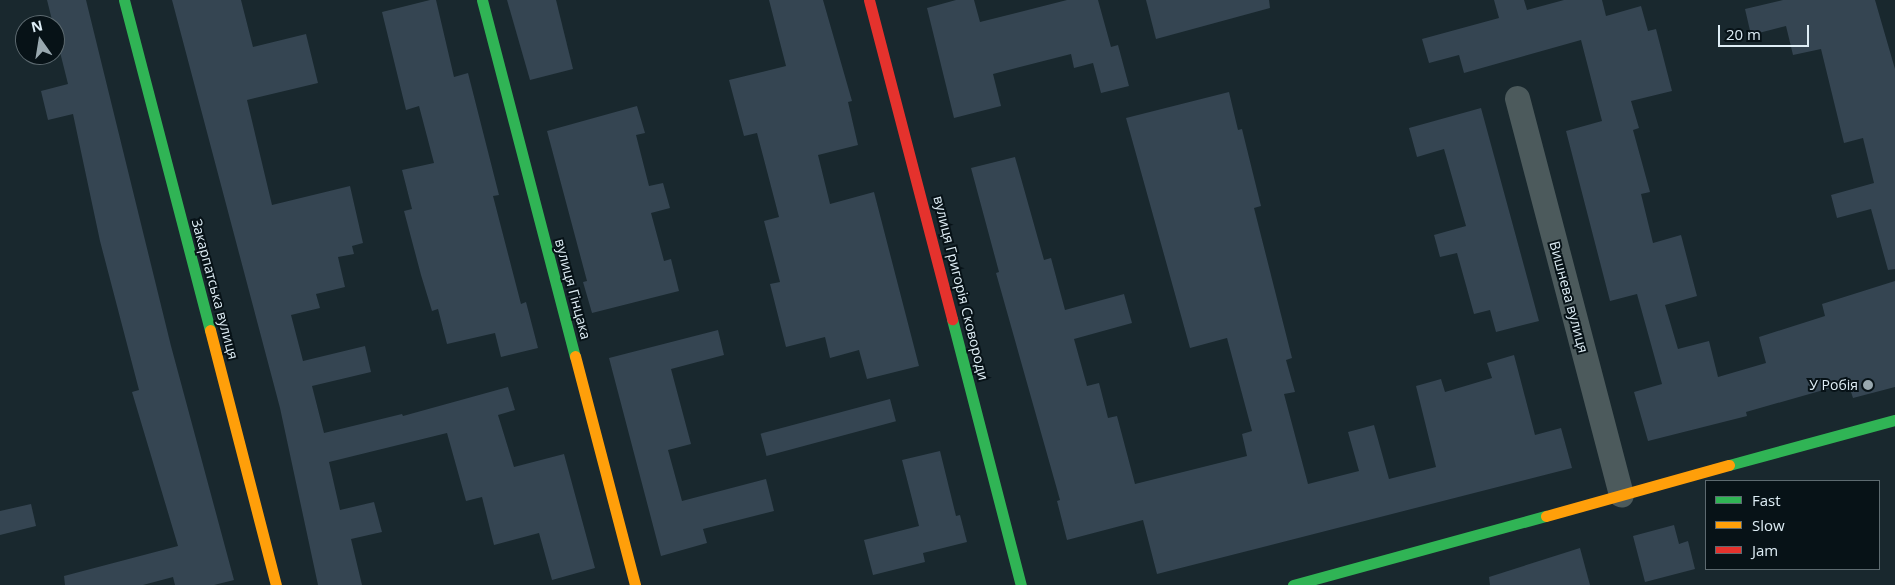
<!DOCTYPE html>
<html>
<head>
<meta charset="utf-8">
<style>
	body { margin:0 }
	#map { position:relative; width:1895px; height:585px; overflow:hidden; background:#19282e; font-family:"Open Sans",sans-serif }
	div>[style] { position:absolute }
	.building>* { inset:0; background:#354552; transform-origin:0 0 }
	.street>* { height:25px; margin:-12.5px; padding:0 12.5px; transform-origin:12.5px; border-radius:12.5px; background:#4c5a5c }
	.fast>* { height:11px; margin:-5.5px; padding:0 5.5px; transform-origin:5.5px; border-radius:5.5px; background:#30b455 }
	.slow>* { height:11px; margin:-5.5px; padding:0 5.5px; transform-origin:5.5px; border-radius:5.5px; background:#ff9f0a }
	.jam>* { height:11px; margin:-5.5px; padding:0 5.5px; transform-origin:5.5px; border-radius:5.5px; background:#e5322d }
	.dots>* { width:14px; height:14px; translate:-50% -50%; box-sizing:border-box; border:2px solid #071217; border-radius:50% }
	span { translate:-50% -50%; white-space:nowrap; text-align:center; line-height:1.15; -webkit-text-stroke:4px #071217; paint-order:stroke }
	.street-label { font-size:14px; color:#deedf5 }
	.poi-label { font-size:14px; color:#deedf5 }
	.right { translate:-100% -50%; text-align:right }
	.legend { position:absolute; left:1705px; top:480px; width:175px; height:90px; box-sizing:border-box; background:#071217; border:1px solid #5d6a70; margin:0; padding:6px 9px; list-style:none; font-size:15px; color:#deedf5 }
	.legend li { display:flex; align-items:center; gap:10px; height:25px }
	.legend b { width:25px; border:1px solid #5d6a70 }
	.north { position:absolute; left:15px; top:15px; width:50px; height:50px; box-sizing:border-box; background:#071217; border:1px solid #5d6a70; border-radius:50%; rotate:347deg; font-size:14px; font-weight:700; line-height:20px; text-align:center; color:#deedf5 }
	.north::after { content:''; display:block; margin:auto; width:18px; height:22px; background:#99a8af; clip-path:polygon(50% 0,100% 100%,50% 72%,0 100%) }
	.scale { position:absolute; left:1718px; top:25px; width:91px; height:22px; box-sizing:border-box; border:2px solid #deedf5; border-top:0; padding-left:6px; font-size:15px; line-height:18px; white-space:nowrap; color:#deedf5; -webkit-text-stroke:4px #071217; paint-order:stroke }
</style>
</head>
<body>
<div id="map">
	<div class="building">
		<i style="clip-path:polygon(47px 0,86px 0,171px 346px,234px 580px,214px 585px,175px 585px,173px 577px,143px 585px,65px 585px,64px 576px,178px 546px,132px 392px,139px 390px,100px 241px,73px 114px,48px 120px,41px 91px,68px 84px)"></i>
		<i style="clip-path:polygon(172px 0,241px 0,253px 47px,306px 34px,318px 83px,247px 100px,272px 205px,350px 186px,363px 243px,352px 246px,354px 254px,338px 257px,345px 287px,316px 294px,320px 308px,291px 315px,303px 361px,365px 346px,371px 372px,312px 386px,324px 433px,402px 414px,403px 416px,508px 387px,515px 410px,498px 415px,514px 467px,564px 454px,595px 568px,552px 580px,539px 533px,494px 545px,482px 497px,466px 501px,447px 433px,329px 462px,340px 510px,374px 502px,382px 532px,351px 539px,362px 585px,318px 585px,280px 408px)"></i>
		<i style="clip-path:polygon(430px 0,436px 0,454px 77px,468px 73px,499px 195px,493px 196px,521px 304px,526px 302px,538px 348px,501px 357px,495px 333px,447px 344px,438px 309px,432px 311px,421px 275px,404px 211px,412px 209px,402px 170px,434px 163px,419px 106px,406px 110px,382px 12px)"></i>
		<i style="clip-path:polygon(507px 0,556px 0,573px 69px,530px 80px)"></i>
		<i style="clip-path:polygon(769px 0,823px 0,852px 101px,848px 102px,858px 145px,818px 155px,830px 204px,874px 192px,919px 366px,867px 379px,859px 350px,830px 358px,825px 337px,786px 347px,770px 284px,780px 282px,764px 221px,779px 217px,757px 133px,744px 136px,729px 80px,786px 66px)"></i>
		<i style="clip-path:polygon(956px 0,974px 0,980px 22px,1067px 0,1098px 0,1111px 47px,1118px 45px,1129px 86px,1101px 93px,1093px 63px,1074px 68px,1071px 54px,993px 74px,1001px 106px,954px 118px,927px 8px)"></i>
		<i style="clip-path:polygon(1146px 0,1269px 0,1270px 8px,1156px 39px)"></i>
		<i style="clip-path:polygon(1494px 0,1524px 0,1527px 10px,1564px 0,1602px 0,1606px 16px,1641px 6px,1648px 31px,1656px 29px,1672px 91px,1631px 101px,1639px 128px,1633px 130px,1650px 192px,1641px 194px,1653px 243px,1681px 235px,1697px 296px,1665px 305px,1678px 349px,1709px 341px,1718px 377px,1766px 363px,1759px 337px,1825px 316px,1822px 304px,1895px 281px,1895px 387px,1853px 398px,1848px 383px,1746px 412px,1747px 416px,1648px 441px,1634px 392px,1662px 384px,1637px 294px,1610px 301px,1566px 131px,1602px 121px,1581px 40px,1464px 73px,1459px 55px,1429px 63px,1422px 39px,1499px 18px)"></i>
		<i style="clip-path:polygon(1783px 0,1875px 0,1895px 69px,1895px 269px,1888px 270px,1871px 209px,1837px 218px,1831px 195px,1874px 183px,1863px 138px,1844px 143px,1821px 49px,1793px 55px,1786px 26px,1751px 35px,1745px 9px)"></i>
		<i style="clip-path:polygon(1229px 92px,1238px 130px,1242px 129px,1261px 206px,1254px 208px,1292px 358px,1286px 360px,1295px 392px,1284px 394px,1308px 484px,1359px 471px,1348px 432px,1374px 425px,1389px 479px,1436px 467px,1416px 386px,1441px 379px,1445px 392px,1492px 378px,1487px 363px,1514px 355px,1535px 435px,1561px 428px,1572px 468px,1157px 574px,1143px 520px,1067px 540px,1057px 501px,1060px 500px,996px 273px,999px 272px,971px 168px,1015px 157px,1044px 260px,1051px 258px,1065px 310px,1124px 294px,1132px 323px,1074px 339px,1087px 386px,1099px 383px,1108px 418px,1117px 416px,1135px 484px,1247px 456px,1242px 434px,1252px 431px,1227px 338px,1190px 348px,1126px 118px)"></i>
		<i style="clip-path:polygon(637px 106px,645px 133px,636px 135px,649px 186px,663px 183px,670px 208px,651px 213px,664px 261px,671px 259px,679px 291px,592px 313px,583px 282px,587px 281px,547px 131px)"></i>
		<i style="clip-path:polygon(1481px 108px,1539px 321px,1496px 332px,1490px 310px,1474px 314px,1457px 253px,1440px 257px,1434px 235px,1466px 226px,1444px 149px,1417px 157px,1409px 128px)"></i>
		<i style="clip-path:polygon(718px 330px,724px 355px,671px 369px,691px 444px,668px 450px,682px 501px,766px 479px,774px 511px,703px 529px,707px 543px,661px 556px,609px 358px)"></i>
		<i style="left:890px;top:399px;width:23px;height:134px;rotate:75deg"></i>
		<i style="clip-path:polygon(940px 451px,956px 516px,960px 515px,967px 542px,923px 553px,925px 562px,873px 575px,864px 540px,919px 526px,902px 460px)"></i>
		<i style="clip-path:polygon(31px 504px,36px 526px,0 535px,0 511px)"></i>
		<i style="clip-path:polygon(1674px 525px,1679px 544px,1688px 541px,1695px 569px,1645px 582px,1633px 536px)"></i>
		<i style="clip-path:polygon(1580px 548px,1590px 585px,1490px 585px,1489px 577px)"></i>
	</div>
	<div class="street">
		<i style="left:1517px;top:98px;width:410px;rotate:75.3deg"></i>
	</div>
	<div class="fast">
		<i style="left:124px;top:0;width:341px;rotate:75.4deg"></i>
		<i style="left:482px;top:0;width:368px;rotate:75.4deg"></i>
		<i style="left:952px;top:319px;width:275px;rotate:75.5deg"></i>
		<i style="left:1729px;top:465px;width:172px;rotate:-15.2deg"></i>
		<i style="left:1293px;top:585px;width:262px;rotate:-15.3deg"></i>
	</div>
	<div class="slow">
		<i style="left:210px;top:330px;width:263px;rotate:75.5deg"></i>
		<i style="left:575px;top:356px;width:237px;rotate:75.3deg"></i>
		<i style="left:1546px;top:516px;width:190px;rotate:-15.6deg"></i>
	</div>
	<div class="jam">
		<i style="left:869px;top:0;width:330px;rotate:75.4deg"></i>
	</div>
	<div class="dots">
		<i style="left:1868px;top:385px;background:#99a8af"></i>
	</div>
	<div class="street-label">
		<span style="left:961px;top:288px;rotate:76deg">вулиця Григорія Сковороди</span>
		<span style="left:215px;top:289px;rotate:75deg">Закарпатська вулиця</span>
		<span style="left:573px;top:289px;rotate:75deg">вулиця Гінцака</span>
		<span style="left:1569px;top:297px;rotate:75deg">Вишнева вулиця</span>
	</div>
	<div class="poi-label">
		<span class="right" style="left:1858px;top:385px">У Робія</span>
	</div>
	<ul class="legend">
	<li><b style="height:6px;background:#30b455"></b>Fast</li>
	<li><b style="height:6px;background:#ff9f0a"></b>Slow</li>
	<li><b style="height:6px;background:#e5322d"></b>Jam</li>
	</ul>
	<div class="north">N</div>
	<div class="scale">20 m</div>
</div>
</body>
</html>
